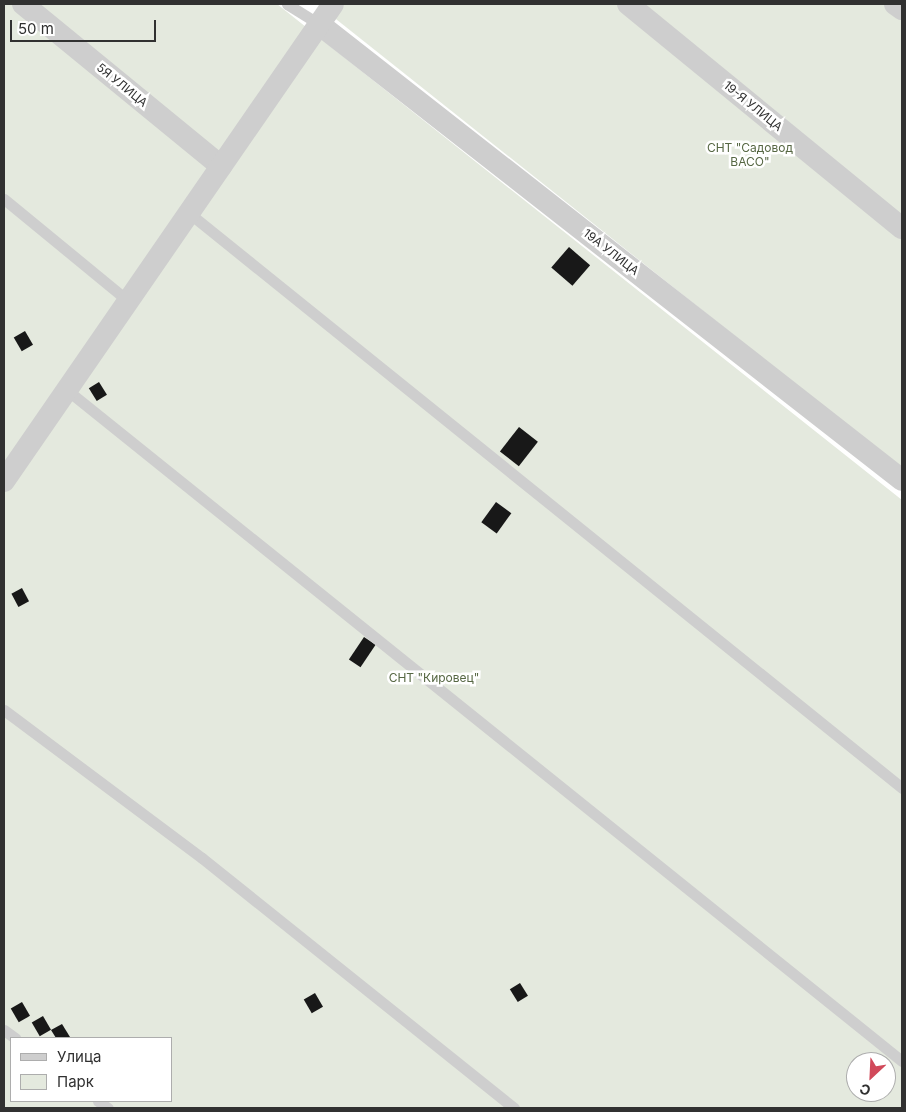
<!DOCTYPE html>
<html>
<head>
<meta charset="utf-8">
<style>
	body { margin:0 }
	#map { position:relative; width:906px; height:1112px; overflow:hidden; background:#fff; font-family:Inter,sans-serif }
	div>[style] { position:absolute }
	.green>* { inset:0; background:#e4e9de }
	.building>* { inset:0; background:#181818; transform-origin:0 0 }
	.lane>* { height:11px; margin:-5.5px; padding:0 5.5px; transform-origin:5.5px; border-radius:5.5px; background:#cecece }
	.street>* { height:22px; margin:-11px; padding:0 11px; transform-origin:11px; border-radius:11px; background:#cecece }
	span { translate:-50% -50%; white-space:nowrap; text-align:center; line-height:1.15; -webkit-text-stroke:5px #fff; paint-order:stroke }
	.street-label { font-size:12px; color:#313131 }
	.park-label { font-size:12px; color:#566743 }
	.frame { position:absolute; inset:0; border:5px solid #313131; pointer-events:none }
	.legend { position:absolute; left:10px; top:1037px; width:162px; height:65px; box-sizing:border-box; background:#fff; border:1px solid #adadad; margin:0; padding:6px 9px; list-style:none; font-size:15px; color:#313131 }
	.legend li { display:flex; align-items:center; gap:10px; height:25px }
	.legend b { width:25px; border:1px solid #adadad }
	.north { position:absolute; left:846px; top:1052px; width:50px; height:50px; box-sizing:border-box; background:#fff; border:1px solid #adadad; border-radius:50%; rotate:205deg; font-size:14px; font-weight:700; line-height:20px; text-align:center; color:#313131 }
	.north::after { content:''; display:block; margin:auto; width:18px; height:22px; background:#d1495a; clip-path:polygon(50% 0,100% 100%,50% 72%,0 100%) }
	.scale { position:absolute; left:10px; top:20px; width:146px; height:22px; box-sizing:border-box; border:2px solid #313131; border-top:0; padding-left:6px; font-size:15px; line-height:18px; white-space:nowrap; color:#313131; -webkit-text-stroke:4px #fff; paint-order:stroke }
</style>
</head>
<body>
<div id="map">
	<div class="green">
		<i style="clip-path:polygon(evenodd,4px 4px,277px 4px,902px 500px,902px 1108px,4px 1108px,4px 4px,11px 1038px,171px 1038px,171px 1101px,11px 1101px,11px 1038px,4px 4px,856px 1062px,886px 1062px,886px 1092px,856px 1092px,856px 1062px)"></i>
		<i style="clip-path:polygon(317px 4px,902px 4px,902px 469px)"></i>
	</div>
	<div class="building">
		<i style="left:569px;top:247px;width:28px;height:27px;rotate:41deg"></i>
		<i style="left:25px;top:331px;width:16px;height:13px;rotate:60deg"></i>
		<i style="left:99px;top:382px;width:15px;height:12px;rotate:58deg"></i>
		<i style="left:519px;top:427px;width:24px;height:31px;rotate:38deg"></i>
		<i style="left:496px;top:502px;width:19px;height:25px;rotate:36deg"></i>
		<i style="left:22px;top:588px;width:15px;height:12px;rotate:62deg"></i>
		<i style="left:364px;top:637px;width:14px;height:27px;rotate:34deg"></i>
		<i style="left:520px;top:983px;width:15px;height:12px;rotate:58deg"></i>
		<i style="left:315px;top:993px;width:16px;height:13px;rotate:60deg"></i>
		<i style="left:22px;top:1002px;width:16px;height:13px;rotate:60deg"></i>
		<i style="left:43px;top:1016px;width:16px;height:13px;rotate:60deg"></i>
		<i style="clip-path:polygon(62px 1024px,70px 1037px,69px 1038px,56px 1038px,51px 1030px)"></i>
	</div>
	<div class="lane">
		<i style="left:287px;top:4px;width:38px;rotate:32deg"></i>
		<i style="left:4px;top:199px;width:161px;rotate:39.4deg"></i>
		<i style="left:189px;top:213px;width:916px;rotate:38.88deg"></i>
		<i style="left:67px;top:390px;width:1071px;rotate:38.79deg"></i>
		<i style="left:4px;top:710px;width:247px;rotate:36.8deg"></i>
		<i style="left:202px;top:858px;width:400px;rotate:38.7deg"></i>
		<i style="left:4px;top:1030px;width:14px;rotate:36deg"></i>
		<i style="left:98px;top:1101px;width:12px;rotate:35deg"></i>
	</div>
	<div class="street">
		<i style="left:23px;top:4px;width:256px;rotate:39.3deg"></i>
		<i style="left:628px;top:4px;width:354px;rotate:39.3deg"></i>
		<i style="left:895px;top:4px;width:9px;rotate:36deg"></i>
		<i style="left:319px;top:24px;width:740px;rotate:38.03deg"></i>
		<i style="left:4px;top:481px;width:579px;rotate:-55.4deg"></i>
	</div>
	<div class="street-label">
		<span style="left:122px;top:85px;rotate:39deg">5Я УЛИЦА</span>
		<span style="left:753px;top:106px;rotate:39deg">19-Я УЛИЦА</span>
		<span style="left:611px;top:252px;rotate:38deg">19А УЛИЦА</span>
	</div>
	<div class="park-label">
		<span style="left:750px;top:155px">СНТ "Садовод<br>ВАСО"</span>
		<span style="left:434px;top:678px">СНТ "Кировец"</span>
	</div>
	<div class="frame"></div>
	<ul class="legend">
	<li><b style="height:6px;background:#cecece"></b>Улица</li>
	<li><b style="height:14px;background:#e4e9de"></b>Парк</li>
	</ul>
	<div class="north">С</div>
	<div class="scale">50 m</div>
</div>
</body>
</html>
